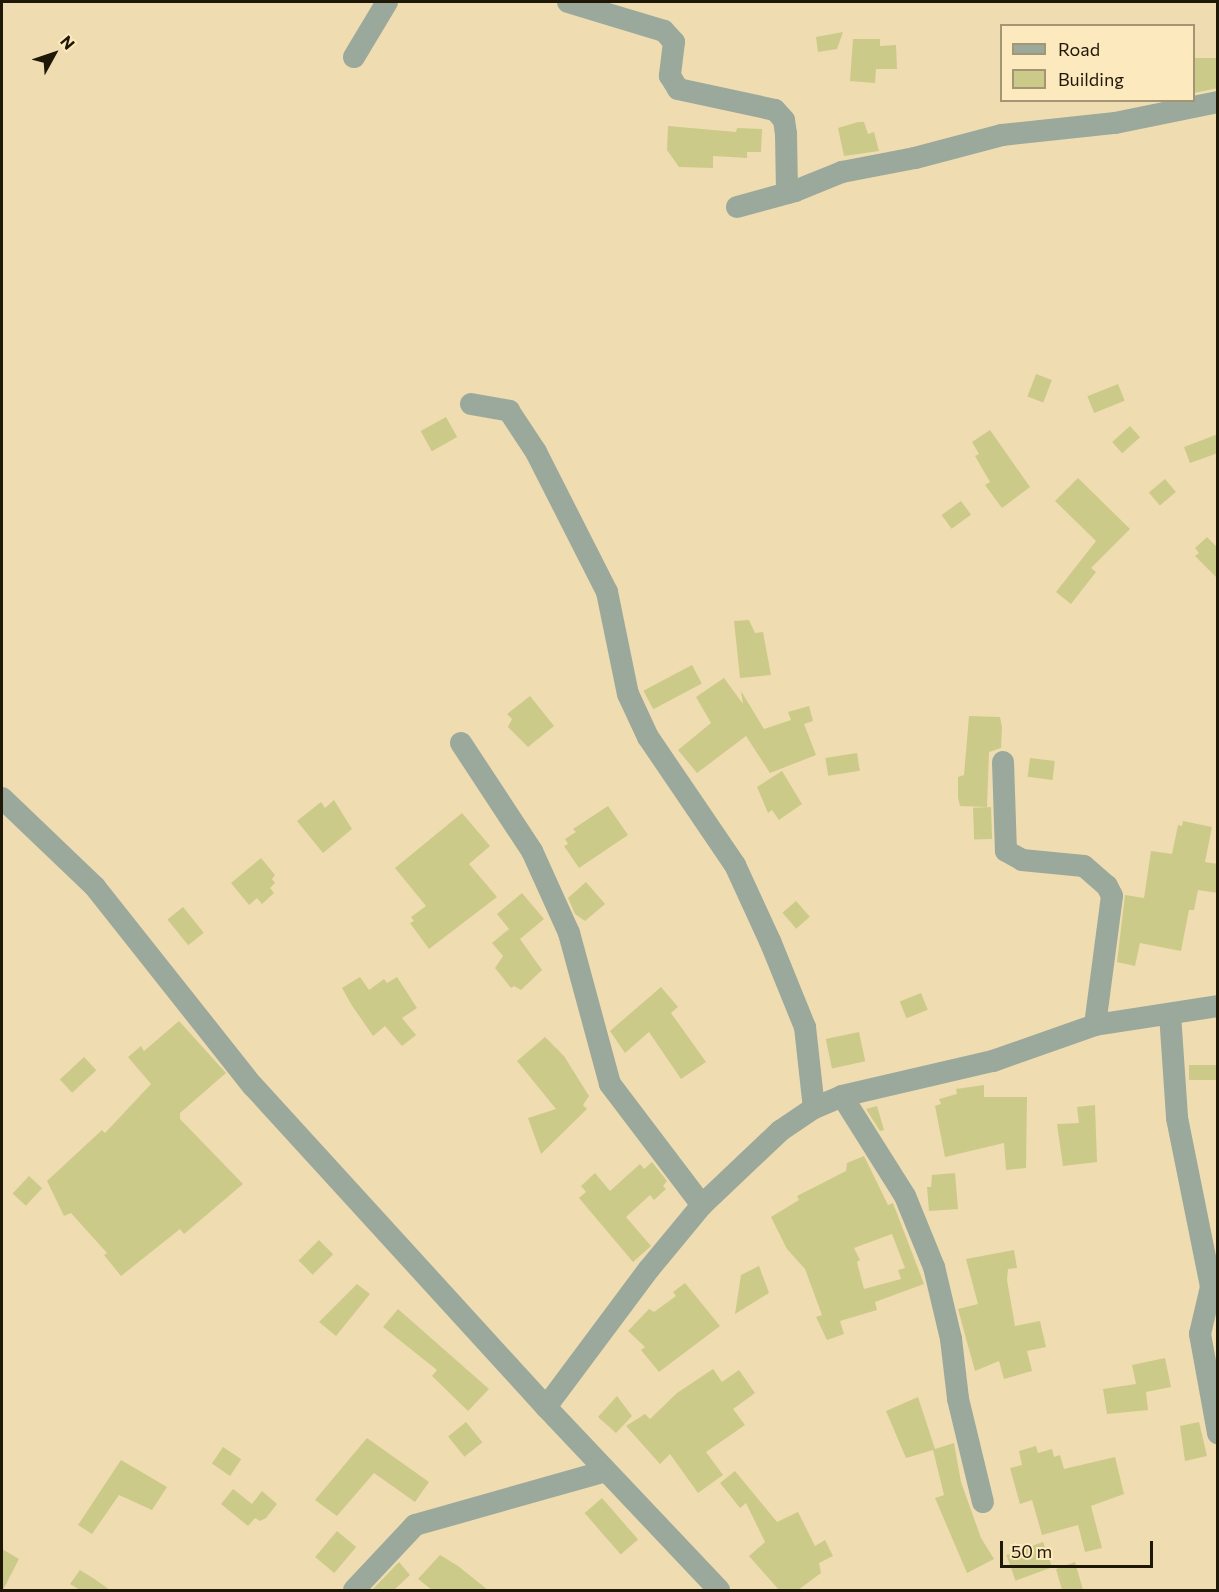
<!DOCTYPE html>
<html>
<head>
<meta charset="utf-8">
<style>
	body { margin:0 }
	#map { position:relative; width:1219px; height:1592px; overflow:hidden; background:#efdcb1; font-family:Commissioner,sans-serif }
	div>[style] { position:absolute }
	.building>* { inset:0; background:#ccca89; transform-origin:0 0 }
	.minor>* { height:22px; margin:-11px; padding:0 11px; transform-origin:11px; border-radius:11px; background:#9aa99b }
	span { translate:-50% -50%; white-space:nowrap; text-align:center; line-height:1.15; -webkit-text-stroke:6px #fde9be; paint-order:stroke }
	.frame { position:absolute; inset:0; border:3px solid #1f1807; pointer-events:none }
	.legend { position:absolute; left:1000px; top:24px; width:195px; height:78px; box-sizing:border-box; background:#fde9be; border:2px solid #a49575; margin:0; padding:8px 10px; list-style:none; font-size:18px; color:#1f1807 }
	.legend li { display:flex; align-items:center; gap:12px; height:30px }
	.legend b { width:30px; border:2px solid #a49575 }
	.north { position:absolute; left:24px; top:24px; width:60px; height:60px; -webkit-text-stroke:4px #fde9be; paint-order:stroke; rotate:50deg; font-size:16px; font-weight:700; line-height:24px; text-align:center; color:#1f1807 }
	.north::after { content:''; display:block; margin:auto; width:21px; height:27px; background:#1f1807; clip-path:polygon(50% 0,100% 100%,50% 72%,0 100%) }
	.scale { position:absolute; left:1000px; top:1541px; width:153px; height:27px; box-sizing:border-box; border:3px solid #1f1807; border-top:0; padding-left:8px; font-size:18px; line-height:21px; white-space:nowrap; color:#1f1807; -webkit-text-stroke:4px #fde9be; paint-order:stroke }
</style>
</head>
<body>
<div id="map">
	<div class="building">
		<i style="clip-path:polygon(843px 32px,837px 49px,818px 52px,816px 37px)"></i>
		<i style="clip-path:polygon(853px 39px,880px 39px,880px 46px,896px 45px,897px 69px,876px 69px,875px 83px,850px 81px)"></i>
		<i style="clip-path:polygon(1195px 58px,1218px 58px,1218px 88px,1194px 93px)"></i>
		<i style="clip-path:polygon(858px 122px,864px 122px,868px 134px,874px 132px,879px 151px,844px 156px,838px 128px)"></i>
		<i style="clip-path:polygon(668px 126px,736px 132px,737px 128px,762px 129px,761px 152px,747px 152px,747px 158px,713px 156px,713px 168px,679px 167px,667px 150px)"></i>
		<i style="left:1036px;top:374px;width:17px;height:24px;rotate:21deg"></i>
		<i style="left:1118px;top:384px;width:18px;height:33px;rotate:68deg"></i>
		<i style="left:446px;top:417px;width:23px;height:29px;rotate:61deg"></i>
		<i style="left:1130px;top:426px;width:15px;height:24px;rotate:48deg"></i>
		<i style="clip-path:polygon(990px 430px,1030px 487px,1002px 508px,985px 485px,990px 482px,975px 456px,979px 454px,972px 442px)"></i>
		<i style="clip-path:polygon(1218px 434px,1218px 453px,1190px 463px,1184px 447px)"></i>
		<i style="clip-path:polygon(1078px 478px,1130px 529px,1091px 568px,1096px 572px,1071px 604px,1056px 592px,1096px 541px,1055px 501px)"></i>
		<i style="left:1165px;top:479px;width:17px;height:21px;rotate:50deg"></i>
		<i style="left:961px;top:501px;width:17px;height:24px;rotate:54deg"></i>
		<i style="clip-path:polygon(1207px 537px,1218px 548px,1218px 579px,1195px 556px,1199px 553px,1195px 548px)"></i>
		<i style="clip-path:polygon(749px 620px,755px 633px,763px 632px,771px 675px,740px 678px,734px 621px)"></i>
		<i style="left:692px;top:665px;width:21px;height:55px;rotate:62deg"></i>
		<i style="clip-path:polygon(724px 678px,743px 704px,741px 691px,764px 729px,791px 720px,788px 712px,809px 706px,813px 721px,804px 724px,816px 755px,770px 773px,746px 736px,697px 773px,678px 750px,711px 723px,696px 697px)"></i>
		<i style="clip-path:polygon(530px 696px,554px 726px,528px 747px,508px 727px,512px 719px,507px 714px)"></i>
		<i style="clip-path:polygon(969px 716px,1000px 717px,1002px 727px,1001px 748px,989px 752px,987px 807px,960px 806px,958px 798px,958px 777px,964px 775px)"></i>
		<i style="left:857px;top:753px;width:18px;height:32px;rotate:81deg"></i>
		<i style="left:1030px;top:758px;width:25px;height:19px;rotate:7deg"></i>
		<i style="clip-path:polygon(782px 771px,802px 804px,779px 820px,772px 810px,768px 813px,757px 787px)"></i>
		<i style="clip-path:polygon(334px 800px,352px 829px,323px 853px,297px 821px,321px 802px,325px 808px)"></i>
		<i style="clip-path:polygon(608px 806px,628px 835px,579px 868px,564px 846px,568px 844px,565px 839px,576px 832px,573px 829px)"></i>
		<i style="left:991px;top:807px;width:32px;height:18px;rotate:88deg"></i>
		<i style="clip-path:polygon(462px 813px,490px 846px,469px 864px,497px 897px,429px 949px,410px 923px,414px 921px,411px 917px,426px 906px,395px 868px)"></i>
		<i style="clip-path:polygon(1183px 821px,1212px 827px,1205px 862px,1218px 864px,1218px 893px,1198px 890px,1194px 910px,1189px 910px,1181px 951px,1140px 943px,1135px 966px,1117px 962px,1125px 895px,1144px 898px,1151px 851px,1172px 854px,1178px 825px,1182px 826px)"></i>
		<i style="clip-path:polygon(261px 858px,275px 875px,272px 879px,275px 883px,270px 888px,274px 893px,262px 904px,257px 898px,249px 905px,231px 883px)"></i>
		<i style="clip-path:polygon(586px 882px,605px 904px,585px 921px,575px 914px,568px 898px)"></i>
		<i style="clip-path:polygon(522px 893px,544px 919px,520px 939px,542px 970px,521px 990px,514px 986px,511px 988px,495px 968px,503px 956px,492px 943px,509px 929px,497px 914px)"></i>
		<i style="left:796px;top:901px;width:21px;height:18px;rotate:49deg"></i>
		<i style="left:183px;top:907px;width:33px;height:20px;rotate:51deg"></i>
		<i style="clip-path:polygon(360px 977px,369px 990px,384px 979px,387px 983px,397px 977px,417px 1008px,402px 1018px,416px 1035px,402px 1046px,385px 1026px,373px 1036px,351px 1004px,342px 988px)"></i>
		<i style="clip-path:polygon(661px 987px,678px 1007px,671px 1013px,706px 1062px,681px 1079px,649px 1032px,625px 1053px,610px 1031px)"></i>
		<i style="left:921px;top:993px;width:18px;height:23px;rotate:68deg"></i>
		<i style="clip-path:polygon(179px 1021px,226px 1073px,180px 1113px,180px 1119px,243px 1184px,184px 1234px,180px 1229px,121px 1276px,104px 1255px,107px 1253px,71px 1213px,64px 1216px,47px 1181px,102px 1130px,105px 1133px,151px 1084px,128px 1057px,141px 1046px,144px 1051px)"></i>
		<i style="left:859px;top:1032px;width:30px;height:34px;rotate:78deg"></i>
		<i style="clip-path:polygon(545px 1037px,564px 1056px,589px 1096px,583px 1105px,587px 1109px,541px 1154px,528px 1118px,556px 1109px,517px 1061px)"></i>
		<i style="left:84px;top:1057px;width:18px;height:33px;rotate:47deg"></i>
		<i style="left:1218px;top:1065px;width:15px;height:29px;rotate:90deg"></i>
		<i style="clip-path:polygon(984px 1085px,984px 1097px,1027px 1097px,1026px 1168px,1006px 1170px,1004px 1143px,945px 1157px,935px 1106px,941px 1104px,939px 1099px,957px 1094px,956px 1089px)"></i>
		<i style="clip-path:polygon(1095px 1105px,1097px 1162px,1063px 1166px,1057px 1124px,1079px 1123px,1077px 1107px)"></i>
		<i style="clip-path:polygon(877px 1106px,884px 1130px,880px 1131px,866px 1109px)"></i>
		<i style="clip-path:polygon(evenodd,864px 1156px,888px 1205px,893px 1203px,924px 1284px,875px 1302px,877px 1310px,840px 1321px,844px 1334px,827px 1340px,816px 1317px,822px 1315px,805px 1269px,787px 1249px,771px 1217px,799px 1200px,797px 1196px,846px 1171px,847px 1163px,864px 1156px,892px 1234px,905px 1268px,898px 1270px,901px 1279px,864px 1289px,857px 1262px,860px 1260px,854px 1248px,892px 1234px)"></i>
		<i style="clip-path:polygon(652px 1162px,667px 1181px,663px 1186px,666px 1189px,654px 1200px,650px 1195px,626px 1217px,651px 1246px,633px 1262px,579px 1198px,586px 1192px,581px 1186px,595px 1173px,610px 1191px,640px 1164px,644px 1169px)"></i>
		<i style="clip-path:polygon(955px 1173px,958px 1209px,929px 1211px,927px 1187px,931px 1187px,932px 1175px)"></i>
		<i style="left:29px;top:1176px;width:18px;height:24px;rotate:43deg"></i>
		<i style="left:319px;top:1240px;width:20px;height:29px;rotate:45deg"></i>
		<i style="clip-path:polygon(1014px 1250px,1017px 1268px,1008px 1269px,1007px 1280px,1015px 1326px,1040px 1321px,1046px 1347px,1027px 1351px,1032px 1371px,1004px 1379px,999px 1361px,975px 1371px,958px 1309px,978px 1304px,966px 1259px)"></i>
		<i style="clip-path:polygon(759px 1266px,769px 1293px,735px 1314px,741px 1275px)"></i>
		<i style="clip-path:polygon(685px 1283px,720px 1326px,659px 1372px,641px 1350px,645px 1347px,628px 1331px,649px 1309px,654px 1312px,676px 1296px,673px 1292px)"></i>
		<i style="clip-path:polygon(357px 1284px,370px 1294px,336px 1336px,319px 1322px)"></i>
		<i style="clip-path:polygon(398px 1309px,489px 1389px,468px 1411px,432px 1376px,437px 1370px,383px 1327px)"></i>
		<i style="clip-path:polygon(1165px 1358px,1171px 1387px,1146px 1392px,1148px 1410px,1107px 1414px,1103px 1389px,1136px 1384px,1132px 1365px)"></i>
		<i style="clip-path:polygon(713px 1369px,722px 1382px,739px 1370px,755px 1393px,733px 1409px,745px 1425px,706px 1452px,723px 1475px,698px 1493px,670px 1454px,660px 1464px,626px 1426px,645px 1414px,650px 1419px,677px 1393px)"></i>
		<i style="clip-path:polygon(617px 1396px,632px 1416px,616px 1433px,598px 1417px)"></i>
		<i style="clip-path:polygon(918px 1397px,935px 1449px,954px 1443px,961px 1482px,981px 1538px,994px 1559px,967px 1573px,935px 1498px,944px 1495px,933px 1450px,906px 1458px,886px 1411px)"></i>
		<i style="left:466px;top:1422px;width:26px;height:23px;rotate:51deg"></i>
		<i style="clip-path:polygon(1199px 1422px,1207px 1456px,1185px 1461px,1180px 1426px)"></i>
		<i style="clip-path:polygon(367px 1438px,429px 1482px,415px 1502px,374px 1473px,337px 1516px,315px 1500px)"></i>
		<i style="clip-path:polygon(1036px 1446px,1038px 1453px,1052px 1449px,1054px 1457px,1060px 1455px,1064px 1469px,1115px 1457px,1124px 1494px,1091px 1506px,1102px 1548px,1085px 1552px,1078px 1525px,1042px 1535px,1032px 1500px,1020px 1504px,1010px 1468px,1022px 1465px,1019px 1451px)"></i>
		<i style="left:223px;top:1447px;width:22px;height:20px;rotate:34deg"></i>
		<i style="clip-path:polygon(121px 1460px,167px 1487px,152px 1510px,119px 1495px,92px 1534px,78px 1525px)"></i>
		<i style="clip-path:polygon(735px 1471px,777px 1522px,798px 1512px,815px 1546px,825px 1540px,833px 1556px,819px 1563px,821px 1573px,798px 1590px,779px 1590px,749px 1556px,765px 1542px,746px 1503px,740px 1508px,720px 1483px)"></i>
		<i style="clip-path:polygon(233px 1489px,252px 1504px,262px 1491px,277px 1504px,266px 1518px,260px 1521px,255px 1518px,248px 1526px,221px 1504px)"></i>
		<i style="left:602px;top:1498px;width:55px;height:23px;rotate:49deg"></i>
		<i style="left:337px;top:1531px;width:25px;height:34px;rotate:40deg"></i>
		<i style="left:1043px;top:1542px;width:27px;height:39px;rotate:70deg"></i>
		<i style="clip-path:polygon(2px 1549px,19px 1559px,3px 1590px,2px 1590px)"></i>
		<i style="clip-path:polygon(440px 1555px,458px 1566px,488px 1590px,432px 1590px,418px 1579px)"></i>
		<i style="clip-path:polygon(399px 1562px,410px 1575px,394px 1590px,372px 1590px)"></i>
		<i style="clip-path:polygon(1075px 1562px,1083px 1590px,1062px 1590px,1056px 1569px)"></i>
		<i style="clip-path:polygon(80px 1570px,96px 1580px,110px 1590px,80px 1590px,70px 1584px)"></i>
	</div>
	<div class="minor">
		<i style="left:568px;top:2px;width:100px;rotate:16.8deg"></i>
		<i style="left:664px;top:31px;width:15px;rotate:48deg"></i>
		<i style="left:674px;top:42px;width:34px;rotate:97deg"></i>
		<i style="left:670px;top:76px;width:15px;rotate:58deg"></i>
		<i style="left:678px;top:89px;width:99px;rotate:12.2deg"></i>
		<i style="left:775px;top:110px;width:13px;rotate:48deg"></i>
		<i style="left:784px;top:120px;width:14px;rotate:82deg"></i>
		<i style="left:786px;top:134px;width:59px;rotate:89deg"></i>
		<i style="left:354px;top:57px;width:64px;rotate:-59deg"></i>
		<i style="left:737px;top:207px;width:60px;rotate:-15.4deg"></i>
		<i style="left:795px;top:191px;width:51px;rotate:-22deg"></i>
		<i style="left:842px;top:172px;width:74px;rotate:-10.9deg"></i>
		<i style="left:915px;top:158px;width:90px;rotate:-14.8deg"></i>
		<i style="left:1002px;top:135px;width:114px;rotate:-6.1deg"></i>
		<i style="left:1115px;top:123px;width:105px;rotate:-11.5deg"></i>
		<i style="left:471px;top:404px;width:39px;rotate:10deg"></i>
		<i style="left:509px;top:411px;width:49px;rotate:56.6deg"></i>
		<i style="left:536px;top:452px;width:157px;rotate:63.1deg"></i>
		<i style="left:607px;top:592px;width:104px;rotate:78.4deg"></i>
		<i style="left:628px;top:694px;width:47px;rotate:65.1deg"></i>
		<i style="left:648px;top:737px;width:155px;rotate:55.8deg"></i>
		<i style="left:735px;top:865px;width:84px;rotate:65.3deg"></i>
		<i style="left:770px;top:941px;width:93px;rotate:67.9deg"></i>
		<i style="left:805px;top:1027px;width:81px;rotate:83.7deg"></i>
		<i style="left:461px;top:743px;width:129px;rotate:56.7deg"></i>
		<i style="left:532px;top:851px;width:90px;rotate:65.7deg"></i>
		<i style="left:569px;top:933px;width:156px;rotate:74.8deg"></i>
		<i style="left:610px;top:1084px;width:152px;rotate:52.8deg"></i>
		<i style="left:1003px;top:762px;width:89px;rotate:88.1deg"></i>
		<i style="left:1006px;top:851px;width:18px;rotate:29deg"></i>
		<i style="left:1022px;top:860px;width:62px;rotate:5.5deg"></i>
		<i style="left:1084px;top:866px;width:30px;rotate:41deg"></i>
		<i style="left:1107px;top:886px;width:11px;rotate:63deg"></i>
		<i style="left:1112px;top:896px;width:130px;rotate:97.5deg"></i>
		<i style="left:2px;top:798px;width:129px;rotate:43.7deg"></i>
		<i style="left:95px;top:887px;width:254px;rotate:51.6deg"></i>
		<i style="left:253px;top:1086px;width:435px;rotate:47.6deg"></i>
		<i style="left:546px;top:1407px;width:252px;rotate:46.6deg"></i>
		<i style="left:1170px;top:1014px;width:104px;rotate:86.1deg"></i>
		<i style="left:1177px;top:1118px;width:172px;rotate:78.6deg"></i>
		<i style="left:1211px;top:1287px;width:48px;rotate:103.2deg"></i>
		<i style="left:1200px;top:1334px;width:101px;rotate:79.7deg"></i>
		<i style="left:842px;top:1096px;width:118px;rotate:57.8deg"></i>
		<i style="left:905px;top:1196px;width:77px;rotate:67.8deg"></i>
		<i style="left:934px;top:1267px;width:74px;rotate:76.7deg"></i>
		<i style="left:951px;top:1339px;width:60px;rotate:83.3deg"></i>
		<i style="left:958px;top:1399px;width:106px;rotate:76.4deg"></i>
		<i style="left:546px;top:1407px;width:172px;rotate:-53.3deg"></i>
		<i style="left:649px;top:1269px;width:83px;rotate:-50.4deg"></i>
		<i style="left:702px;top:1205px;width:108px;rotate:-43.5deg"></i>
		<i style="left:780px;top:1131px;width:41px;rotate:-34.1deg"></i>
		<i style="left:814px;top:1108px;width:30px;rotate:-23deg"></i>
		<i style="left:842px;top:1096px;width:155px;rotate:-13.1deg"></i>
		<i style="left:993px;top:1061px;width:108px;rotate:-19.4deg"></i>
		<i style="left:1095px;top:1025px;width:124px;rotate:-8.8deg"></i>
		<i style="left:354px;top:1590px;width:89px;rotate:-46.8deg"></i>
		<i style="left:415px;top:1525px;width:198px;rotate:-15.8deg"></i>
	</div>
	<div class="frame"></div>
	<ul class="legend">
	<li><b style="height:8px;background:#9aa99b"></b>Road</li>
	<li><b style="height:16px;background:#ccca89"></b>Building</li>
	</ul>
	<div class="north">N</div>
	<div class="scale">50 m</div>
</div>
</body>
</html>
